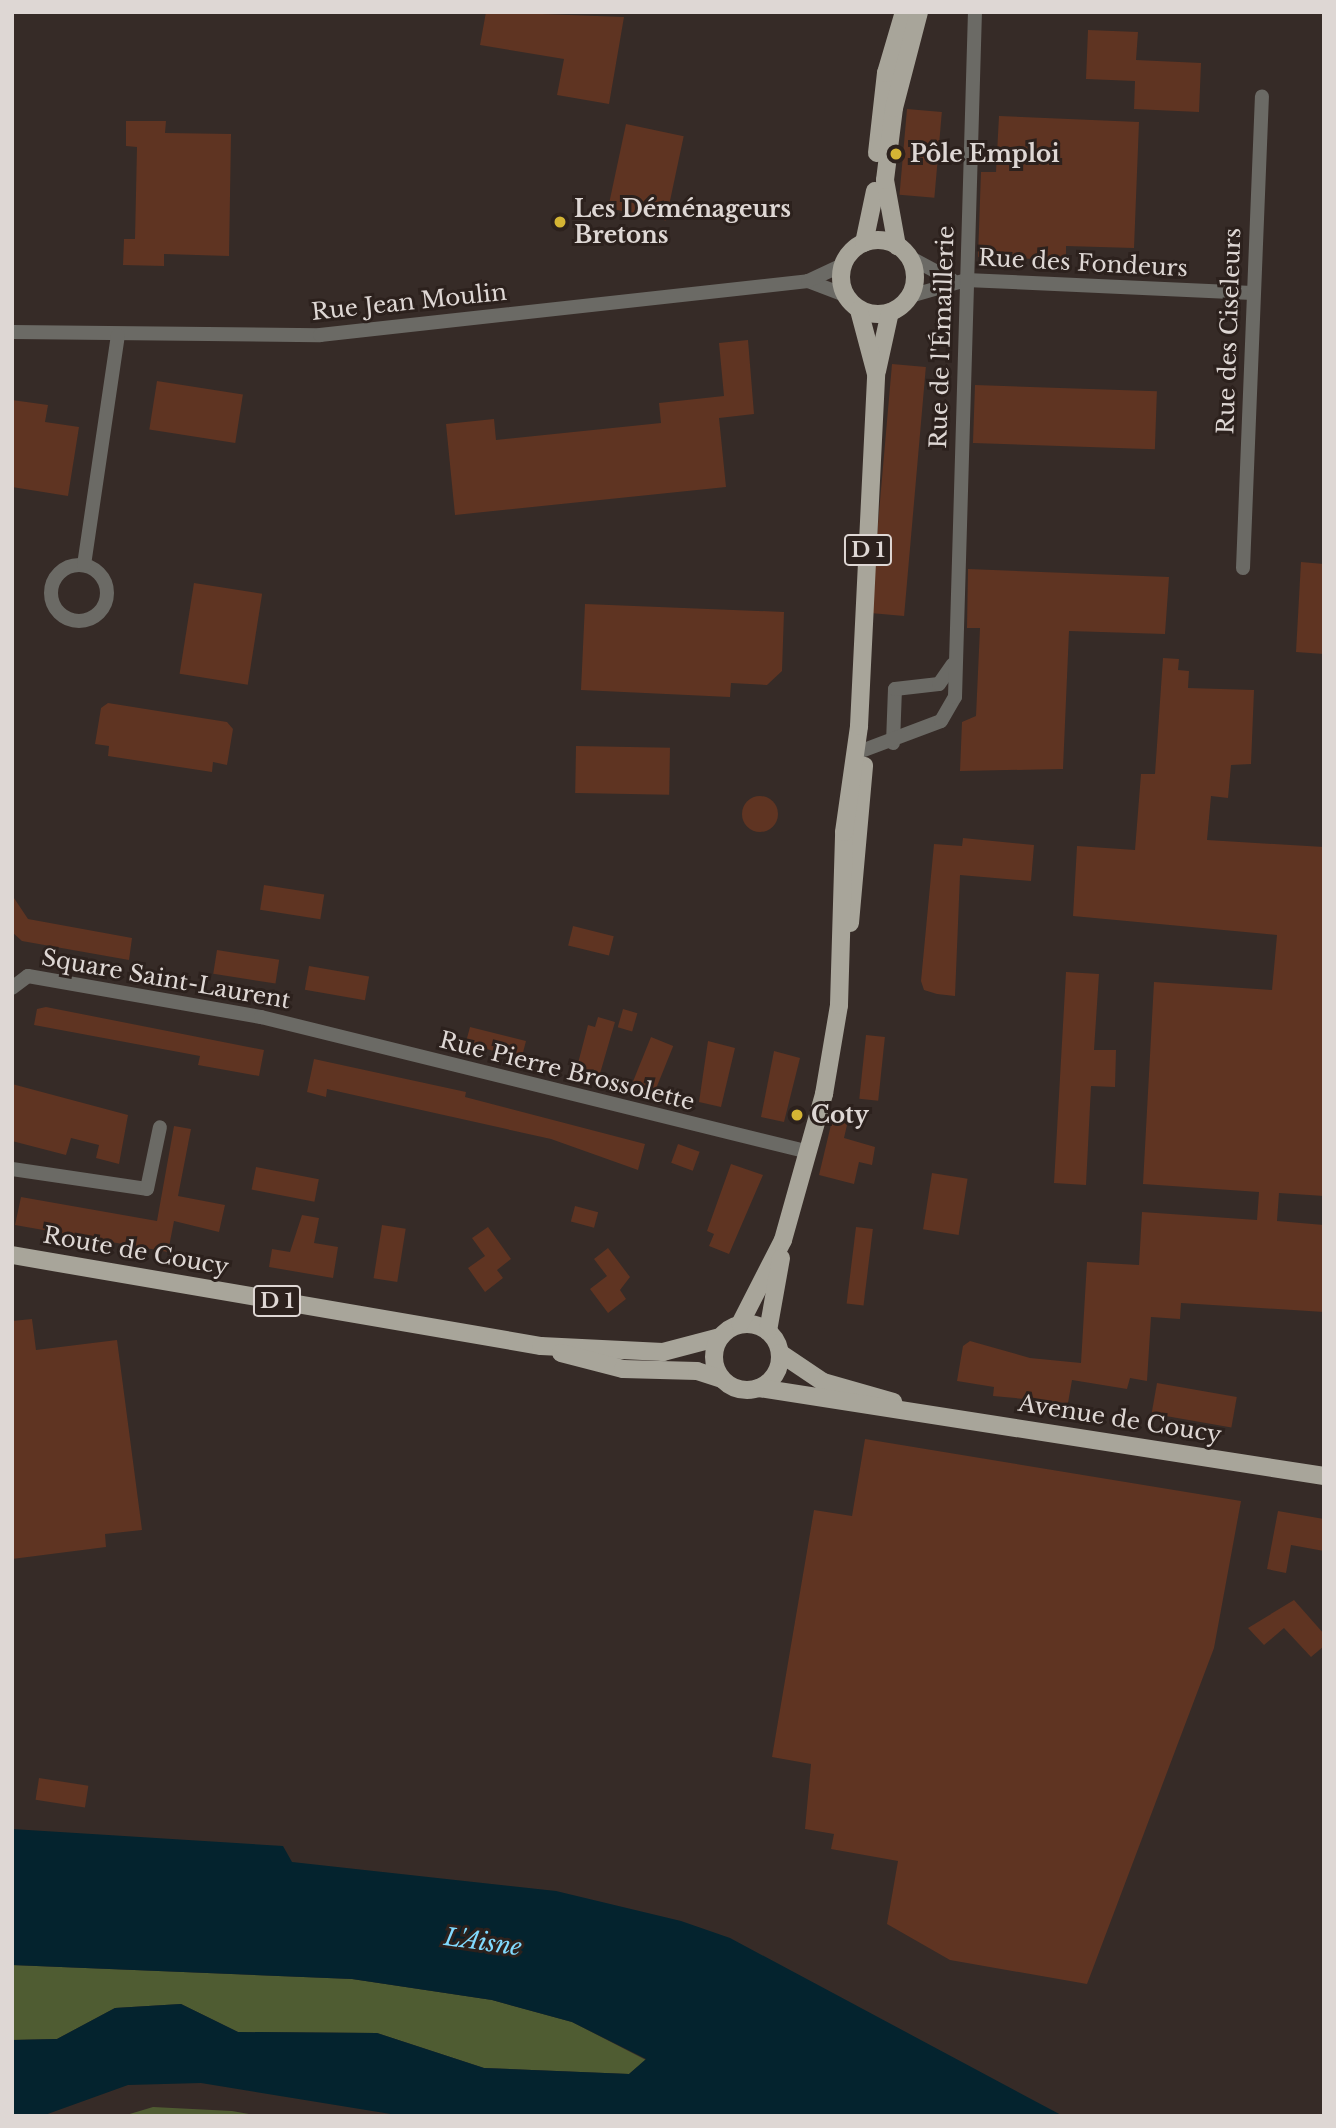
<!DOCTYPE html>
<html>
<head>
<meta charset="utf-8">
<style>
	body { margin:0 }
	#map { position:relative; width:1336px; height:2128px; overflow:hidden; background:#362b27; font-family:"Libre Baskerville",serif }
	div>[style] { position:absolute }
	.green>* { inset:0; background:#4f5c32 }
	.water>* { inset:0; background:#04232e }
	.building>* { inset:0; background:#5f3422; transform-origin:0 0 }
	.round { border-radius:50% }
	.street>* { height:14px; margin:-7px; padding:0 7px; transform-origin:7px; border-radius:7px; background:#6b6a65 }
	.street>.ring { margin:-7px; padding:0; box-sizing:content-box; background:none; border:14px solid #6b6a65; border-radius:50% }
	.primary>* { height:18px; margin:-9px; padding:0 9px; transform-origin:9px; border-radius:9px; background:#a8a59a }
	.primary>.ring { margin:-9px; padding:0; box-sizing:content-box; background:none; border:18px solid #a8a59a; border-radius:50% }
	.dots>* { width:19px; height:19px; translate:-50% -50%; box-sizing:border-box; border:4px solid #2c211d; border-radius:50% }
	span { translate:-50% -50%; white-space:nowrap; text-align:center; line-height:1.15; -webkit-text-stroke:6px #2c211d; paint-order:stroke }
	.shield-label span { padding:2px 5px; background:#2c211d; border:2px solid; border-radius:5px; -webkit-text-stroke-width:0 }
	.shield-label { font-size:21px; color:#ded7d4; font-weight:700 }
	.poi-label { font-size:23px; color:#ded7d4; font-weight:700 }
	.left { translate:0 -50%; text-align:left }
	.street-label { font-size:23px; color:#ded7d4 }
	.water-label { font-size:24px; color:#81dafe; font-style:italic }
	.frame { position:absolute; inset:0; border:14px solid #ded7d4; pointer-events:none }
</style>
</head>
<body>
<div id="map">
	<div class="green">
		<i style="clip-path:polygon(12px 1965px,352px 1979px,492px 2000px,572px 2022px,646px 2060px,629px 2074px,484px 2068px,377px 2033px,238px 2032px,181px 2004px,115px 2008px,57px 2039px,12px 2040px)"></i>
		<i style="clip-path:polygon(153px 2107px,232px 2111px,260px 2116px,123px 2116px)"></i>
	</div>
	<div class="water">
		<i style="clip-path:polygon(12px 1829px,283px 1846px,292px 1862px,556px 1891px,681px 1921px,730px 1938px,1063px 2116px,403px 2116px,201px 2083px,128px 2085px,42px 2116px,12px 2116px,12px 2040px,57px 2039px,115px 2008px,181px 2004px,238px 2032px,377px 2033px,484px 2068px,629px 2074px,646px 2059px,572px 2022px,492px 2000px,352px 1979px,12px 1965px)"></i>
	</div>
	<div class="building">
		<i style="clip-path:polygon(486px 12px,624px 17px,609px 104px,557px 95px,564px 59px,480px 45px)"></i>
		<i style="clip-path:polygon(1088px 30px,1138px 32px,1136px 60px,1201px 63px,1199px 112px,1134px 109px,1135px 81px,1086px 79px)"></i>
		<i style="left:907px;top:109px;width:35px;height:86px;rotate:5deg"></i>
		<i style="clip-path:polygon(999px 116px,1139px 122px,1134px 248px,1066px 246px,1066px 260px,978px 257px,981px 172px,996px 172px)"></i>
		<i style="clip-path:polygon(126px 121px,166px 121px,165px 133px,231px 134px,229px 256px,164px 254px,164px 266px,123px 265px,124px 239px,135px 239px,137px 147px,126px 146px)"></i>
		<i style="left:626px;top:124px;width:59px;height:86px;rotate:12deg"></i>
		<i style="clip-path:polygon(748px 340px,754px 414px,719px 418px,726px 487px,455px 515px,446px 424px,494px 419px,496px 440px,661px 423px,659px 403px,724px 396px,719px 343px)"></i>
		<i style="left:892px;top:364px;width:34px;height:250px;rotate:5deg"></i>
		<i style="left:157px;top:381px;width:87px;height:49px;rotate:9deg"></i>
		<i style="left:975px;top:385px;width:182px;height:58px;rotate:2deg"></i>
		<i style="clip-path:polygon(12px 400px,48px 405px,45px 422px,79px 427px,68px 496px,12px 487px)"></i>
		<i style="clip-path:polygon(1301px 562px,1324px 564px,1324px 654px,1296px 652px)"></i>
		<i style="clip-path:polygon(968px 569px,1169px 577px,1165px 634px,1069px 631px,1063px 769px,960px 771px,962px 722px,976px 716px,980px 628px,967px 628px)"></i>
		<i style="left:194px;top:583px;width:69px;height:92px;rotate:9deg"></i>
		<i style="clip-path:polygon(585px 604px,784px 612px,782px 671px,767px 685px,731px 683px,730px 697px,581px 690px)"></i>
		<i style="clip-path:polygon(1163px 658px,1179px 659px,1178px 670px,1189px 671px,1188px 688px,1254px 690px,1251px 764px,1231px 765px,1228px 798px,1211px 796px,1207px 840px,1324px 847px,1324px 1196px,1279px 1193px,1277px 1221px,1324px 1225px,1324px 1312px,1181px 1303px,1180px 1319px,1151px 1317px,1147px 1381px,1130px 1378px,1127px 1389px,1072px 1380px,1068px 1403px,993px 1396px,994px 1387px,957px 1381px,963px 1346px,970px 1341px,1030px 1358px,1081px 1363px,1087px 1262px,1139px 1265px,1142px 1212px,1257px 1220px,1259px 1192px,1143px 1184px,1154px 982px,1272px 990px,1277px 935px,1073px 916px,1077px 846px,1135px 850px,1141px 774px,1155px 774px)"></i>
		<i style="clip-path:polygon(108px 703px,227px 722px,233px 729px,227px 765px,213px 762px,212px 772px,108px 756px,109px 746px,95px 744px,101px 708px)"></i>
		<i style="left:576px;top:746px;width:94px;height:47px;rotate:1deg"></i>
		<i class="round" style="left:742px;top:796px;width:36px;height:36px"></i>
		<i style="clip-path:polygon(963px 838px,1034px 845px,1031px 881px,960px 875px,955px 996px,937px 994px,924px 990px,921px 981px,934px 844px,962px 846px)"></i>
		<i style="left:264px;top:885px;width:61px;height:25px;rotate:9deg"></i>
		<i style="clip-path:polygon(12px 895px,28px 919px,132px 938px,129px 960px,22px 941px,12px 932px)"></i>
		<i style="left:573px;top:926px;width:42px;height:20px;rotate:14deg"></i>
		<i style="left:217px;top:950px;width:63px;height:24px;rotate:9deg"></i>
		<i style="left:309px;top:966px;width:61px;height:24px;rotate:10deg"></i>
		<i style="clip-path:polygon(1066px 972px,1099px 974px,1094px 1050px,1116px 1050px,1115px 1087px,1091px 1086px,1086px 1185px,1054px 1183px)"></i>
		<i style="clip-path:polygon(46px 1007px,264px 1050px,259px 1076px,198px 1065px,200px 1056px,34px 1025px,37px 1009px)"></i>
		<i style="left:623px;top:1009px;width:15px;height:19px;rotate:16deg"></i>
		<i style="clip-path:polygon(598px 1017px,615px 1022px,599px 1077px,576px 1071px,588px 1025px,595px 1027px)"></i>
		<i style="clip-path:polygon(470px 1027px,526px 1041px,521px 1060px,466px 1042px)"></i>
		<i style="left:866px;top:1035px;width:19px;height:64px;rotate:6deg"></i>
		<i style="left:651px;top:1037px;width:24px;height:51px;rotate:22deg"></i>
		<i style="clip-path:polygon(708px 1041px,735px 1048px,721px 1107px,699px 1102px)"></i>
		<i style="clip-path:polygon(774px 1051px,800px 1058px,784px 1122px,761px 1117px)"></i>
		<i style="clip-path:polygon(314px 1059px,466px 1092px,465px 1097px,645px 1144px,638px 1170px,551px 1139px,327px 1089px,326px 1097px,307px 1092px)"></i>
		<i style="clip-path:polygon(12px 1084px,128px 1115px,119px 1164px,96px 1158px,99px 1145px,71px 1138px,66px 1155px,12px 1141px)"></i>
		<i style="clip-path:polygon(835px 1108px,850px 1112px,844px 1138px,875px 1147px,872px 1165px,859px 1162px,854px 1184px,819px 1175px)"></i>
		<i style="clip-path:polygon(174px 1126px,191px 1129px,178px 1196px,225px 1205px,219px 1232px,174px 1221px,168px 1252px,15px 1225px,21px 1197px,157px 1221px)"></i>
		<i style="left:678px;top:1144px;width:23px;height:20px;rotate:20deg"></i>
		<i style="clip-path:polygon(731px 1164px,763px 1175px,729px 1254px,709px 1246px,714px 1234px,707px 1231px)"></i>
		<i style="left:256px;top:1167px;width:64px;height:23px;rotate:11deg"></i>
		<i style="left:932px;top:1173px;width:36px;height:57px;rotate:9deg"></i>
		<i style="left:575px;top:1206px;width:24px;height:16px;rotate:15deg"></i>
		<i style="clip-path:polygon(302px 1215px,319px 1218px,314px 1243px,338px 1247px,333px 1278px,269px 1267px,272px 1249px,290px 1252px)"></i>
		<i style="left:382px;top:1225px;width:24px;height:54px;rotate:9deg"></i>
		<i style="clip-path:polygon(488px 1227px,511px 1259px,497px 1270px,503px 1278px,485px 1292px,468px 1268px,485px 1256px,472px 1238px)"></i>
		<i style="left:856px;top:1227px;width:17px;height:77px;rotate:7deg"></i>
		<i style="clip-path:polygon(608px 1248px,630px 1277px,620px 1290px,626px 1299px,608px 1313px,590px 1289px,607px 1276px,594px 1259px)"></i>
		<i style="clip-path:polygon(32px 1319px,36px 1350px,117px 1340px,142px 1530px,105px 1534px,106px 1547px,12px 1559px,12px 1321px)"></i>
		<i style="left:1157px;top:1383px;width:81px;height:31px;rotate:10deg"></i>
		<i style="clip-path:polygon(865px 1439px,1241px 1501px,1214px 1648px,1087px 1984px,950px 1960px,887px 1924px,898px 1861px,831px 1849px,834px 1834px,805px 1829px,811px 1764px,772px 1757px,814px 1510px,852px 1516px)"></i>
		<i style="clip-path:polygon(1278px 1511px,1324px 1519px,1324px 1551px,1291px 1545px,1286px 1573px,1267px 1569px)"></i>
		<i style="clip-path:polygon(1294px 1600px,1324px 1634px,1324px 1646px,1311px 1657px,1284px 1628px,1264px 1645px,1248px 1628px)"></i>
		<i style="left:39px;top:1778px;width:50px;height:22px;rotate:9deg"></i>
	</div>
	<div class="street">
		<i style="left:909px;top:257px;width:49px;rotate:28.1deg"></i>
		<i style="left:808px;top:281px;width:40px;rotate:21deg"></i>
		<i style="left:910px;top:296px;width:58px;rotate:-15.9deg"></i>
		<i style="left:966px;top:280px;width:287px;rotate:2.6deg"></i>
		<i style="left:12px;top:332px;width:308px;rotate:0.6deg"></i>
		<i style="left:320px;top:335px;width:491px;rotate:-6.3deg"></i>
		<i style="left:808px;top:281px;width:40px;rotate:-25deg"></i>
		<i class="ring" style="left:51px;top:565px;width:42px;height:42px"></i>
		<i style="left:84px;top:565px;width:232px;rotate:-81.6deg"></i>
		<i style="left:1243px;top:568px;width:472px;rotate:-87.7deg"></i>
		<i style="left:893px;top:743px;width:54px;rotate:-87.9deg"></i>
		<i style="left:895px;top:689px;width:44px;rotate:-6.5deg"></i>
		<i style="left:939px;top:684px;width:24px;rotate:-55deg"></i>
		<i style="left:864px;top:750px;width:82px;rotate:-20.6deg"></i>
		<i style="left:941px;top:721px;width:28px;rotate:-60deg"></i>
		<i style="left:955px;top:697px;width:685px;rotate:-88.33deg"></i>
		<i style="left:12px;top:988px;width:20px;rotate:-37deg"></i>
		<i style="left:28px;top:976px;width:237px;rotate:10deg"></i>
		<i style="left:261px;top:1017px;width:564px;rotate:13.84deg"></i>
		<i style="left:12px;top:1169px;width:136px;rotate:8.4deg"></i>
		<i style="left:147px;top:1189px;width:63px;rotate:-78.2deg"></i>
	</div>
	<div class="primary">
		<i style="left:877px;top:153px;width:81px;rotate:-83.6deg"></i>
		<i style="left:886px;top:73px;width:64px;rotate:-73.6deg"></i>
		<i class="ring" style="left:841px;top:240px;width:56px;height:56px"></i>
		<i style="left:864px;top:243px;width:53px;rotate:-78.1deg"></i>
		<i style="left:897px;top:246px;width:67px;rotate:-100.3deg"></i>
		<i style="left:885px;top:180px;width:73px;rotate:-82.9deg"></i>
		<i style="left:894px;top:108px;width:99px;rotate:-75.4deg"></i>
		<i style="left:877px;top:371px;width:60px;rotate:-77.6deg"></i>
		<i style="left:850px;top:923px;width:158px;rotate:-84.9deg"></i>
		<i style="left:12px;top:1255px;width:537px;rotate:9.76deg"></i>
		<i style="left:541px;top:1346px;width:122px;rotate:2.8deg"></i>
		<i style="left:663px;top:1352px;width:59px;rotate:-14.7deg"></i>
		<i class="ring" style="left:714px;top:1324px;width:48px;height:48px"></i>
		<i style="left:740px;top:1324px;width:94px;rotate:-62.9deg"></i>
		<i style="left:783px;top:1240px;width:152px;rotate:-74.3deg"></i>
		<i style="left:824px;top:1094px;width:90px;rotate:-80.4deg"></i>
		<i style="left:839px;top:1005px;width:173px;rotate:-88.3deg"></i>
		<i style="left:844px;top:832px;width:107px;rotate:-81.9deg"></i>
		<i style="left:859px;top:726px;width:352px;rotate:-87.2deg"></i>
		<i style="left:876px;top:374px;width:66px;rotate:-104.9deg"></i>
		<i style="left:768px;top:1331px;width:74px;rotate:-79.9deg"></i>
		<i style="left:561px;top:1353px;width:64px;rotate:14.5deg"></i>
		<i style="left:623px;top:1369px;width:74px;rotate:1.5deg"></i>
		<i style="left:697px;top:1371px;width:26px;rotate:18deg"></i>
		<i style="left:780px;top:1353px;width:52px;rotate:34deg"></i>
		<i style="left:823px;top:1382px;width:73px;rotate:15.9deg"></i>
		<i style="left:759px;top:1388px;width:572px;rotate:8.85deg"></i>
	</div>
	<div class="dots">
		<i style="left:896px;top:154px;background:#d5b534"></i>
		<i style="left:560px;top:222px;background:#d5b534"></i>
		<i style="left:797px;top:1115px;background:#d5b534"></i>
	</div>
	<div class="shield-label">
		<span style="left:868px;top:550px">D 1</span>
		<span style="left:277px;top:1301px">D 1</span>
	</div>
	<div class="poi-label">
		<span class="left" style="left:910px;top:154px">Pôle Emploi</span>
		<span class="left" style="left:574px;top:222px">Les Déménageurs<br>Bretons</span>
		<span class="left" style="left:811px;top:1115px">Coty</span>
	</div>
	<div class="street-label">
		<span style="left:1083px;top:263px;rotate:3deg">Rue des Fondeurs</span>
		<span style="left:409px;top:302px;rotate:-6deg">Rue Jean Moulin</span>
		<span style="left:1229px;top:331px;rotate:-88deg">Rue des Ciseleurs</span>
		<span style="left:942px;top:337px;rotate:-88deg">Rue de l'Émaillerie</span>
		<span style="left:166px;top:979px;rotate:10deg">Square Saint-Laurent</span>
		<span style="left:567px;top:1071px;rotate:14deg">Rue Pierre Brossolette</span>
		<span style="left:136px;top:1251px;rotate:10deg">Route de Coucy</span>
		<span style="left:1120px;top:1419px;rotate:9deg">Avenue de Coucy</span>
	</div>
	<div class="water-label">
		<span style="left:483px;top:1942px;rotate:8deg">L'Aisne</span>
	</div>
	<div class="frame"></div>
</div>
</body>
</html>
